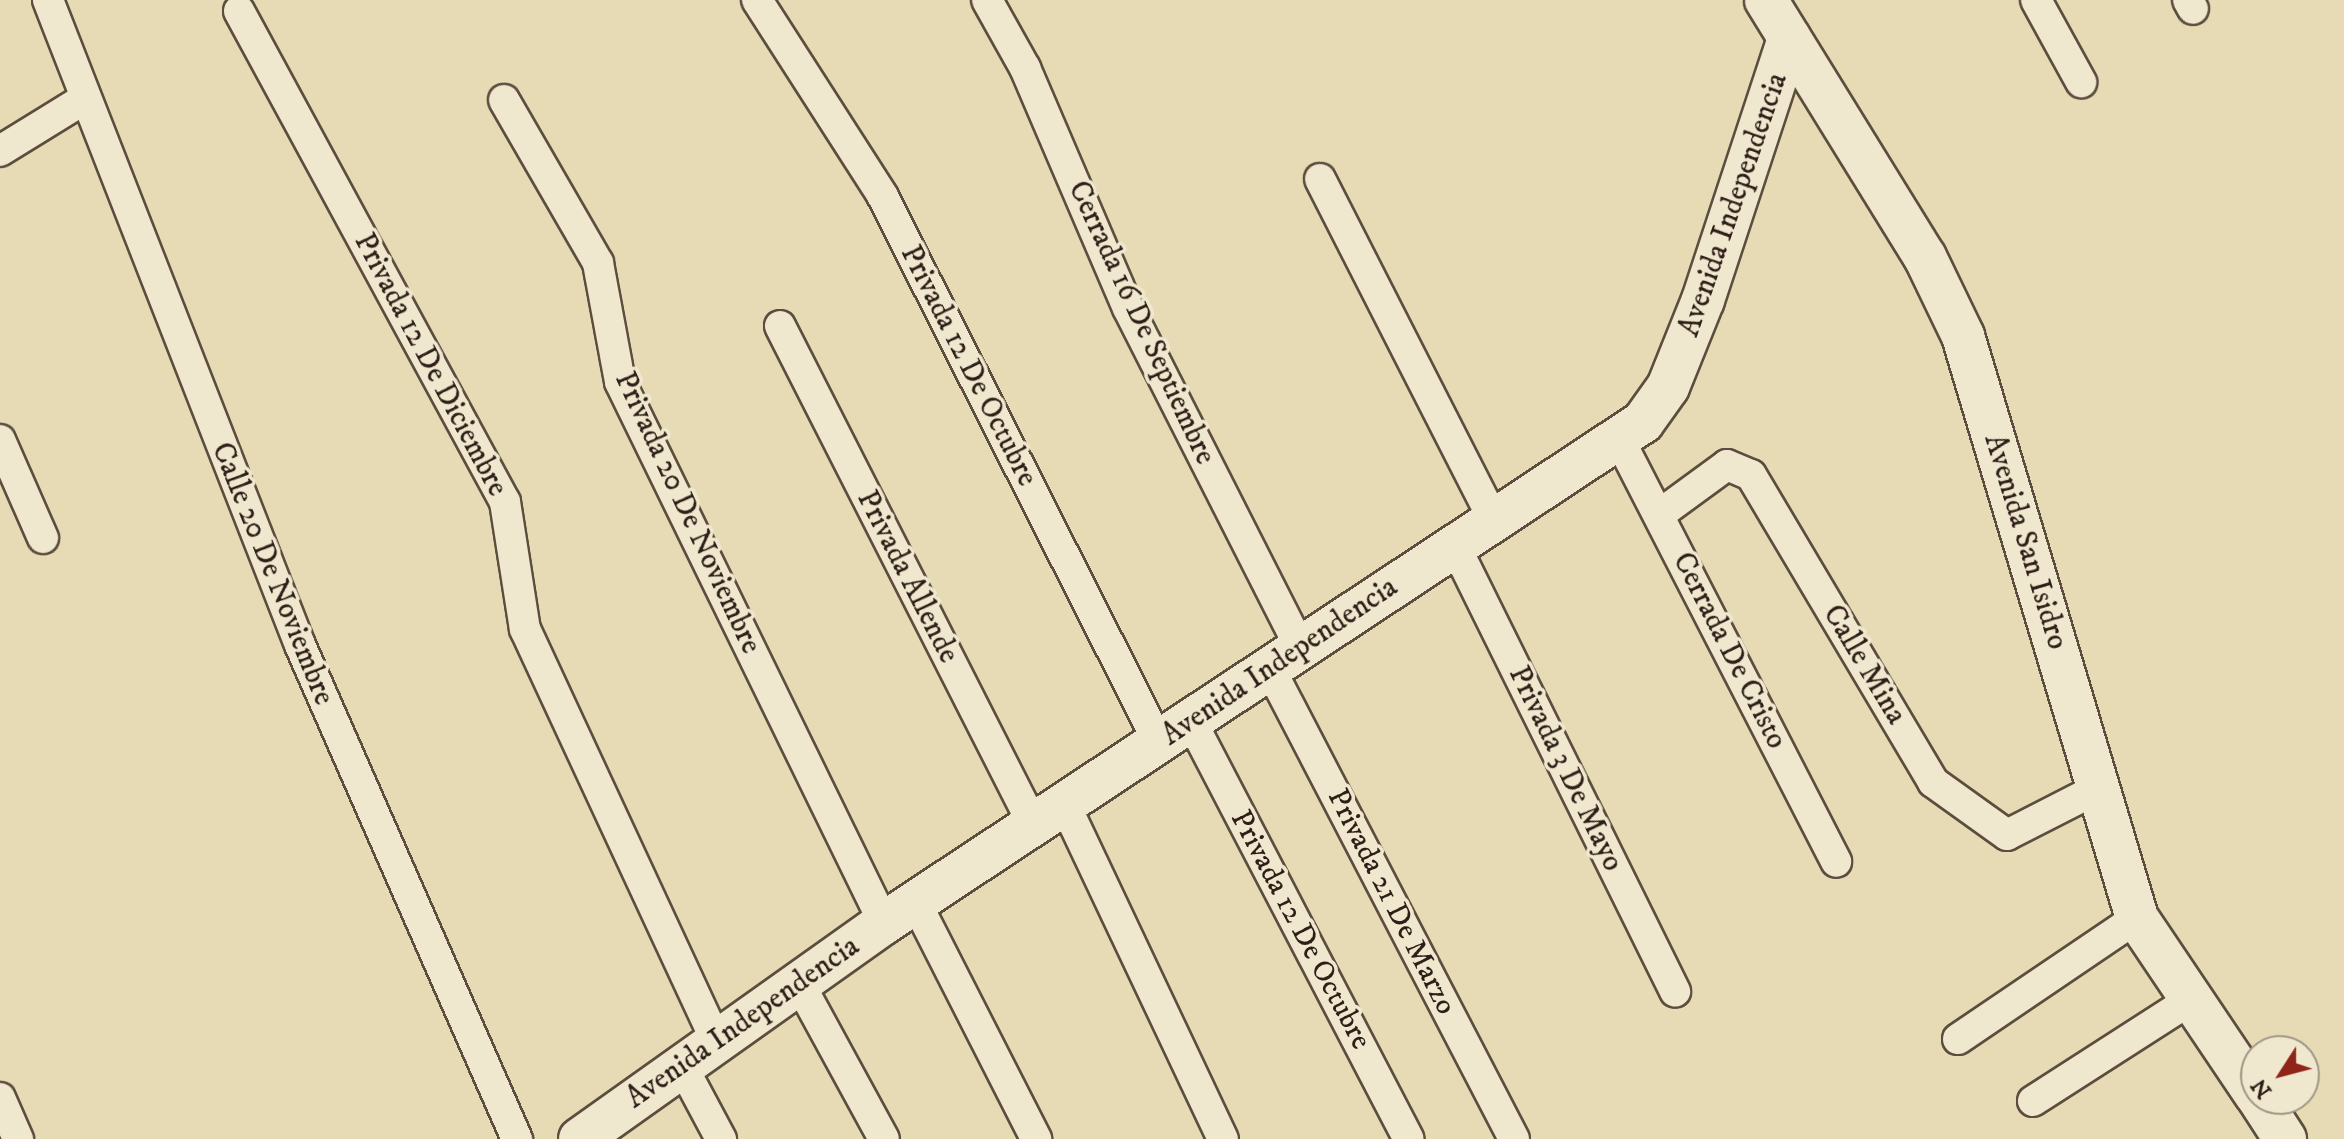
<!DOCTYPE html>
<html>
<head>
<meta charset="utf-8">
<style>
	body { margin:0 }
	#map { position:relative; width:2344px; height:1139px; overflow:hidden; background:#e7dbb5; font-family:"IM FELL DW Pica",serif }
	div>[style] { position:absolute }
	.roads { filter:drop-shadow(2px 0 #5d4d3e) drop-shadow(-2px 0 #5d4d3e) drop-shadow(0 2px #5d4d3e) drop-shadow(0 -2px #5d4d3e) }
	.minor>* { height:30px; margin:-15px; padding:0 15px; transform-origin:15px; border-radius:15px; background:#efe8cf }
	.secondary>* { height:42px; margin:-21px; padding:0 21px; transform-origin:21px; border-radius:21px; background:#efe8cf }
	span { translate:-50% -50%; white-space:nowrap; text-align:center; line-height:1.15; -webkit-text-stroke:7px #efe8cf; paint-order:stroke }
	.street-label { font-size:30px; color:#2f1e17 }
	.north { position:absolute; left:2240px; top:1035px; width:80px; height:80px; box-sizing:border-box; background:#efe8cf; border:2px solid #a29785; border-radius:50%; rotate:234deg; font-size:22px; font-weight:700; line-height:32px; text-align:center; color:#2f1e17 }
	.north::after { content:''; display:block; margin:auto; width:28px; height:36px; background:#8f2418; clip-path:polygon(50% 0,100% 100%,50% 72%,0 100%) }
</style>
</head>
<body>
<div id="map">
	<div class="roads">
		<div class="minor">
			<i style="left:48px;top:0;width:692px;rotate:68.66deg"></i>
			<i style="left:300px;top:645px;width:540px;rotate:66.29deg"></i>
			<i style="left:757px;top:0;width:232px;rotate:57.3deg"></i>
			<i style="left:882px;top:195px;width:614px;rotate:63.18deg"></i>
			<i style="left:987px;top:0;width:78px;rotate:60.8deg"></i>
			<i style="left:1025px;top:68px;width:261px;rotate:66.8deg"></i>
			<i style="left:1128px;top:308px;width:378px;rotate:63.1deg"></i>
			<i style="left:2036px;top:0;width:94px;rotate:61.2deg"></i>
			<i style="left:2188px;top:0;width:10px;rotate:61deg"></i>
			<i style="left:239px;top:11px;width:558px;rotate:61.55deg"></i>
			<i style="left:505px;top:502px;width:129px;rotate:81.1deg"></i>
			<i style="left:525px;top:629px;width:453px;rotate:65.1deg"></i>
			<i style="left:504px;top:100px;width:188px;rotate:60deg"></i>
			<i style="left:598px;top:263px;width:121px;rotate:79.5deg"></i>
			<i style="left:620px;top:382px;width:602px;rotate:63.99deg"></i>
			<i style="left:0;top:151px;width:95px;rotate:-31.7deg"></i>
			<i style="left:1320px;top:179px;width:385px;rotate:63deg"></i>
			<i style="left:780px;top:326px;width:563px;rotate:63.07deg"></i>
			<i style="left:0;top:440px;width:107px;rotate:66.3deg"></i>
			<i style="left:1620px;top:441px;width:473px;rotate:62.8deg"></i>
			<i style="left:1660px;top:514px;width:83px;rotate:-36.2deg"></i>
			<i style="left:1727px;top:465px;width:26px;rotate:23deg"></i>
			<i style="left:1751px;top:475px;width:357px;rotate:59.3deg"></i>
			<i style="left:1933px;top:782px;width:91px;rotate:35.6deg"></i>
			<i style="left:2007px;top:835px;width:103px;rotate:-27.1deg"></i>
			<i style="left:1455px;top:546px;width:497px;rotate:63.7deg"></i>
			<i style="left:1268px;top:665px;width:534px;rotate:62.57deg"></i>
			<i style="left:1191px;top:721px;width:471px;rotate:62.5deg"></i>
			<i style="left:1066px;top:807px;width:367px;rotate:64.7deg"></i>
			<i style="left:916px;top:903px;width:265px;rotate:63deg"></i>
			<i style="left:800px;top:985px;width:175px;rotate:61.4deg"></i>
			<i style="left:1958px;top:1039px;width:216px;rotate:-34.1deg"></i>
			<i style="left:682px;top:1066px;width:83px;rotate:61.9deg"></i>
			<i style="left:0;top:1098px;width:45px;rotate:66.3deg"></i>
			<i style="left:2033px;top:1101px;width:189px;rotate:-32.7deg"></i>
		</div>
		<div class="secondary">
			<i style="left:1766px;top:0;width:302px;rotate:58.3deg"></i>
			<i style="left:1925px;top:257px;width:88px;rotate:64.3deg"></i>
			<i style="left:1963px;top:336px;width:607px;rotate:73.35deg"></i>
			<i style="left:2137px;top:918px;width:213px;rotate:56.1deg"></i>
			<i style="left:2259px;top:1099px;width:48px;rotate:57deg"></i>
			<i style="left:580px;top:1139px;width:373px;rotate:-35.4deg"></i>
			<i style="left:884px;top:923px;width:909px;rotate:-33.43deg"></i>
			<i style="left:1643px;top:422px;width:43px;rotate:-54.5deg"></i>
			<i style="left:1668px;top:387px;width:94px;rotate:-68.1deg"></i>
			<i style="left:1703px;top:300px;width:276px;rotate:-71.8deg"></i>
		</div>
	</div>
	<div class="street-label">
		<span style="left:1734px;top:205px;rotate:-71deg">Avenida Independencia</span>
		<span style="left:1141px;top:323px;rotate:65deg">Cerrada 16 De Septiembre</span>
		<span style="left:430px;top:365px;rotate:62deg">Privada 12 De Diciembre</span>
		<span style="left:968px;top:366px;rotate:63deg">Privada 12 De Octubre</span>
		<span style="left:687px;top:513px;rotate:65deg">Privada 20 De Noviembre</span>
		<span style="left:2025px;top:542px;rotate:73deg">Avenida San Isidro</span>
		<span style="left:272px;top:574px;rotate:68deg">Calle 20 De Noviembre</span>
		<span style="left:907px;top:577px;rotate:63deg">Privada Allende</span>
		<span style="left:1729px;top:651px;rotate:63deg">Cerrada De Cristo</span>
		<span style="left:1280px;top:662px;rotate:-34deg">Avenida Independencia</span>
		<span style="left:1864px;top:665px;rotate:59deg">Calle Mina</span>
		<span style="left:1565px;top:769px;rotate:64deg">Privada 3 De Mayo</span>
		<span style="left:1391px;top:902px;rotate:63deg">Privada 21 De Marzo</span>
		<span style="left:1300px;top:930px;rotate:62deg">Privada 12 De Octubre</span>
		<span style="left:743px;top:1023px;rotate:-35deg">Avenida Independencia</span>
	</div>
	<div class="north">N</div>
</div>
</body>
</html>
